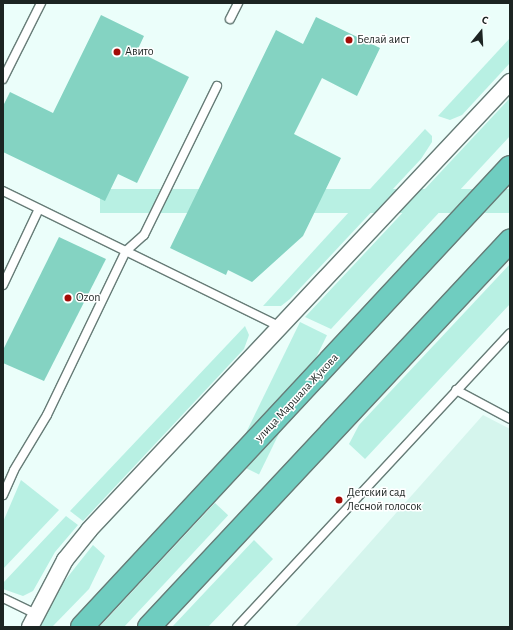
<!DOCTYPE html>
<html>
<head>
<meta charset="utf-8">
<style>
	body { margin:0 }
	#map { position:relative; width:513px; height:630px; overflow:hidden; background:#ebfefa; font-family:"Alegreya Sans",sans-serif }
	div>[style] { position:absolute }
	.built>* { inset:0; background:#d5f5ed }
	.green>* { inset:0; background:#b8f0e3; transform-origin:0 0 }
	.building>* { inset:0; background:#84d3c2 }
	.roads { filter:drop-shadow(1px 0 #677c77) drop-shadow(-1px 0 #677c77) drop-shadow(0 1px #677c77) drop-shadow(0 -1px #677c77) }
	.service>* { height:8px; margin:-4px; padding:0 4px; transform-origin:4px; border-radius:4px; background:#fff }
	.minor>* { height:16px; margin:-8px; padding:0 8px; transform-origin:8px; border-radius:8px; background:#fff }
	.primary>* { height:22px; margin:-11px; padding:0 11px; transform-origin:11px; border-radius:11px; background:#6fcdc0 }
	.dots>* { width:11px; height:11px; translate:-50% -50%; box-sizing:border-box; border:2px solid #fff; border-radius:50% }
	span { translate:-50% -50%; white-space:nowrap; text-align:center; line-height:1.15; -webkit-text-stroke:3px #fff; paint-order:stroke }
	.poi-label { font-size:12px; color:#1c2422 }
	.left { translate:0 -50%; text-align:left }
	.street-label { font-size:12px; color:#1c2422 }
	.frame { position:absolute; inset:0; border:4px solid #1c2422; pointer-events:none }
	.north { position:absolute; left:461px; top:12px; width:40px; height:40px; -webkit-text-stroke:3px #fff; paint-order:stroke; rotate:18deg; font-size:11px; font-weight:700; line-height:16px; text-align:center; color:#1c2422 }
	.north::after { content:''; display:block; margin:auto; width:14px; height:18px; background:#1c2422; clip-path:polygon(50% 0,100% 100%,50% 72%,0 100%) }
</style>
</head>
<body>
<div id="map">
	<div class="built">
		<i style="clip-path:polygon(483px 415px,510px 429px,510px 627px,295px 627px)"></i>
	</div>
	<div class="green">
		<i style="clip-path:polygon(510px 38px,510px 63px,462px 115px,450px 120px,438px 116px)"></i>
		<i style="clip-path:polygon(510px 98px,510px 136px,331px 329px,305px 317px)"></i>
		<i style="clip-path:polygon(425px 129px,432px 136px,432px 142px,421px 159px,290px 299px,281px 306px,263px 306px)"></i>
		<i style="left:510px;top:189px;width:24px;height:410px;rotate:90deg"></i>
		<i style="clip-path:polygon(510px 264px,510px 304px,365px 459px,349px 444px,359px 425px)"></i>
		<i style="left:300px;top:322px;width:30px;height:155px;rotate:26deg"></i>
		<i style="clip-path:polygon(245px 326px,249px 335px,244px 349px,83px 521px,70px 511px)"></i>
		<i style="clip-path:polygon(21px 480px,59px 510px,3px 569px,3px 522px)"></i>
		<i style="left:215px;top:503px;width:18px;height:170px;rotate:43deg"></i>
		<i style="clip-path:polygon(66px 516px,78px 525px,55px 552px,33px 591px,23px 596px,3px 589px,3px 583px)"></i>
		<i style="clip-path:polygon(254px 540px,273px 559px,208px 627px,172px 627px)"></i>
		<i style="clip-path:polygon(93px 545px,105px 556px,89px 589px,52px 627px,40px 627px,55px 593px)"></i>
	</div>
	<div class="building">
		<i style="clip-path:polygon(101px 15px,144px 36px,137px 51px,189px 77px,137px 183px,118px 174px,105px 201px,3px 152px,3px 106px,10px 92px,53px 113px)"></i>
		<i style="clip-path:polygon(316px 17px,380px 48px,357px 96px,322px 78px,294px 134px,341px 158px,303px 236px,252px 282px,228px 270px,226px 275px,170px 248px,276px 30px,303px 44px)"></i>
		<i style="clip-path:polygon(59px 237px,106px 259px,44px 381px,3px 363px,3px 350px)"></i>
	</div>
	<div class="roads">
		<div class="service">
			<i style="left:230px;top:19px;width:18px;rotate:-63deg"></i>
			<i style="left:3px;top:79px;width:85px;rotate:-63.4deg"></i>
			<i style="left:3px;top:191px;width:309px;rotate:26.1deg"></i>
			<i style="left:3px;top:285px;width:84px;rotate:-64.7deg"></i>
			<i style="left:456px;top:390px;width:61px;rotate:28.2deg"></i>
			<i style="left:3px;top:495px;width:27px;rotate:-66deg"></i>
			<i style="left:14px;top:470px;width:64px;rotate:-59deg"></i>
			<i style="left:47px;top:415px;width:182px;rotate:-64.3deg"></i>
			<i style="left:126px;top:251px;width:24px;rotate:-42deg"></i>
			<i style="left:144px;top:235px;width:166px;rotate:-63.9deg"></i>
			<i style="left:3px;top:598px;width:37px;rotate:26deg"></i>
			<i style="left:237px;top:627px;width:401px;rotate:-47.1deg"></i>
		</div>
		<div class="minor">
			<i style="left:30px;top:627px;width:76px;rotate:-62.4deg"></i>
			<i style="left:65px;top:560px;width:38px;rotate:-51deg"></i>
			<i style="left:89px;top:530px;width:615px;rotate:-46.78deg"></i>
		</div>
		<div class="primary">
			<i style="left:82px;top:627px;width:628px;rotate:-47.06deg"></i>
			<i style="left:149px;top:627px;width:529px;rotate:-46.92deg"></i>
		</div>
	</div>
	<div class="dots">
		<i style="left:349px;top:40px;background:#a30b06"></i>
		<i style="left:117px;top:52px;background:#a30b06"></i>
		<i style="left:68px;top:298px;background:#a30b06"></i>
		<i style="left:339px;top:500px;background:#a30b06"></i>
	</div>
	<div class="poi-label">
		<span class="left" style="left:357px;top:40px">Белай аист</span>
		<span class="left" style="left:125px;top:52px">Авито</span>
		<span class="left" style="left:76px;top:298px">Ozon</span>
		<span class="left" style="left:347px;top:500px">Детский сад<br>Лесной голосок</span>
	</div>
	<div class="street-label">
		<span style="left:297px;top:398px;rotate:-47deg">улица Маршала Жукова</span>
	</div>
	<div class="frame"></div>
	<div class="north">С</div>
</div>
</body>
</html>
